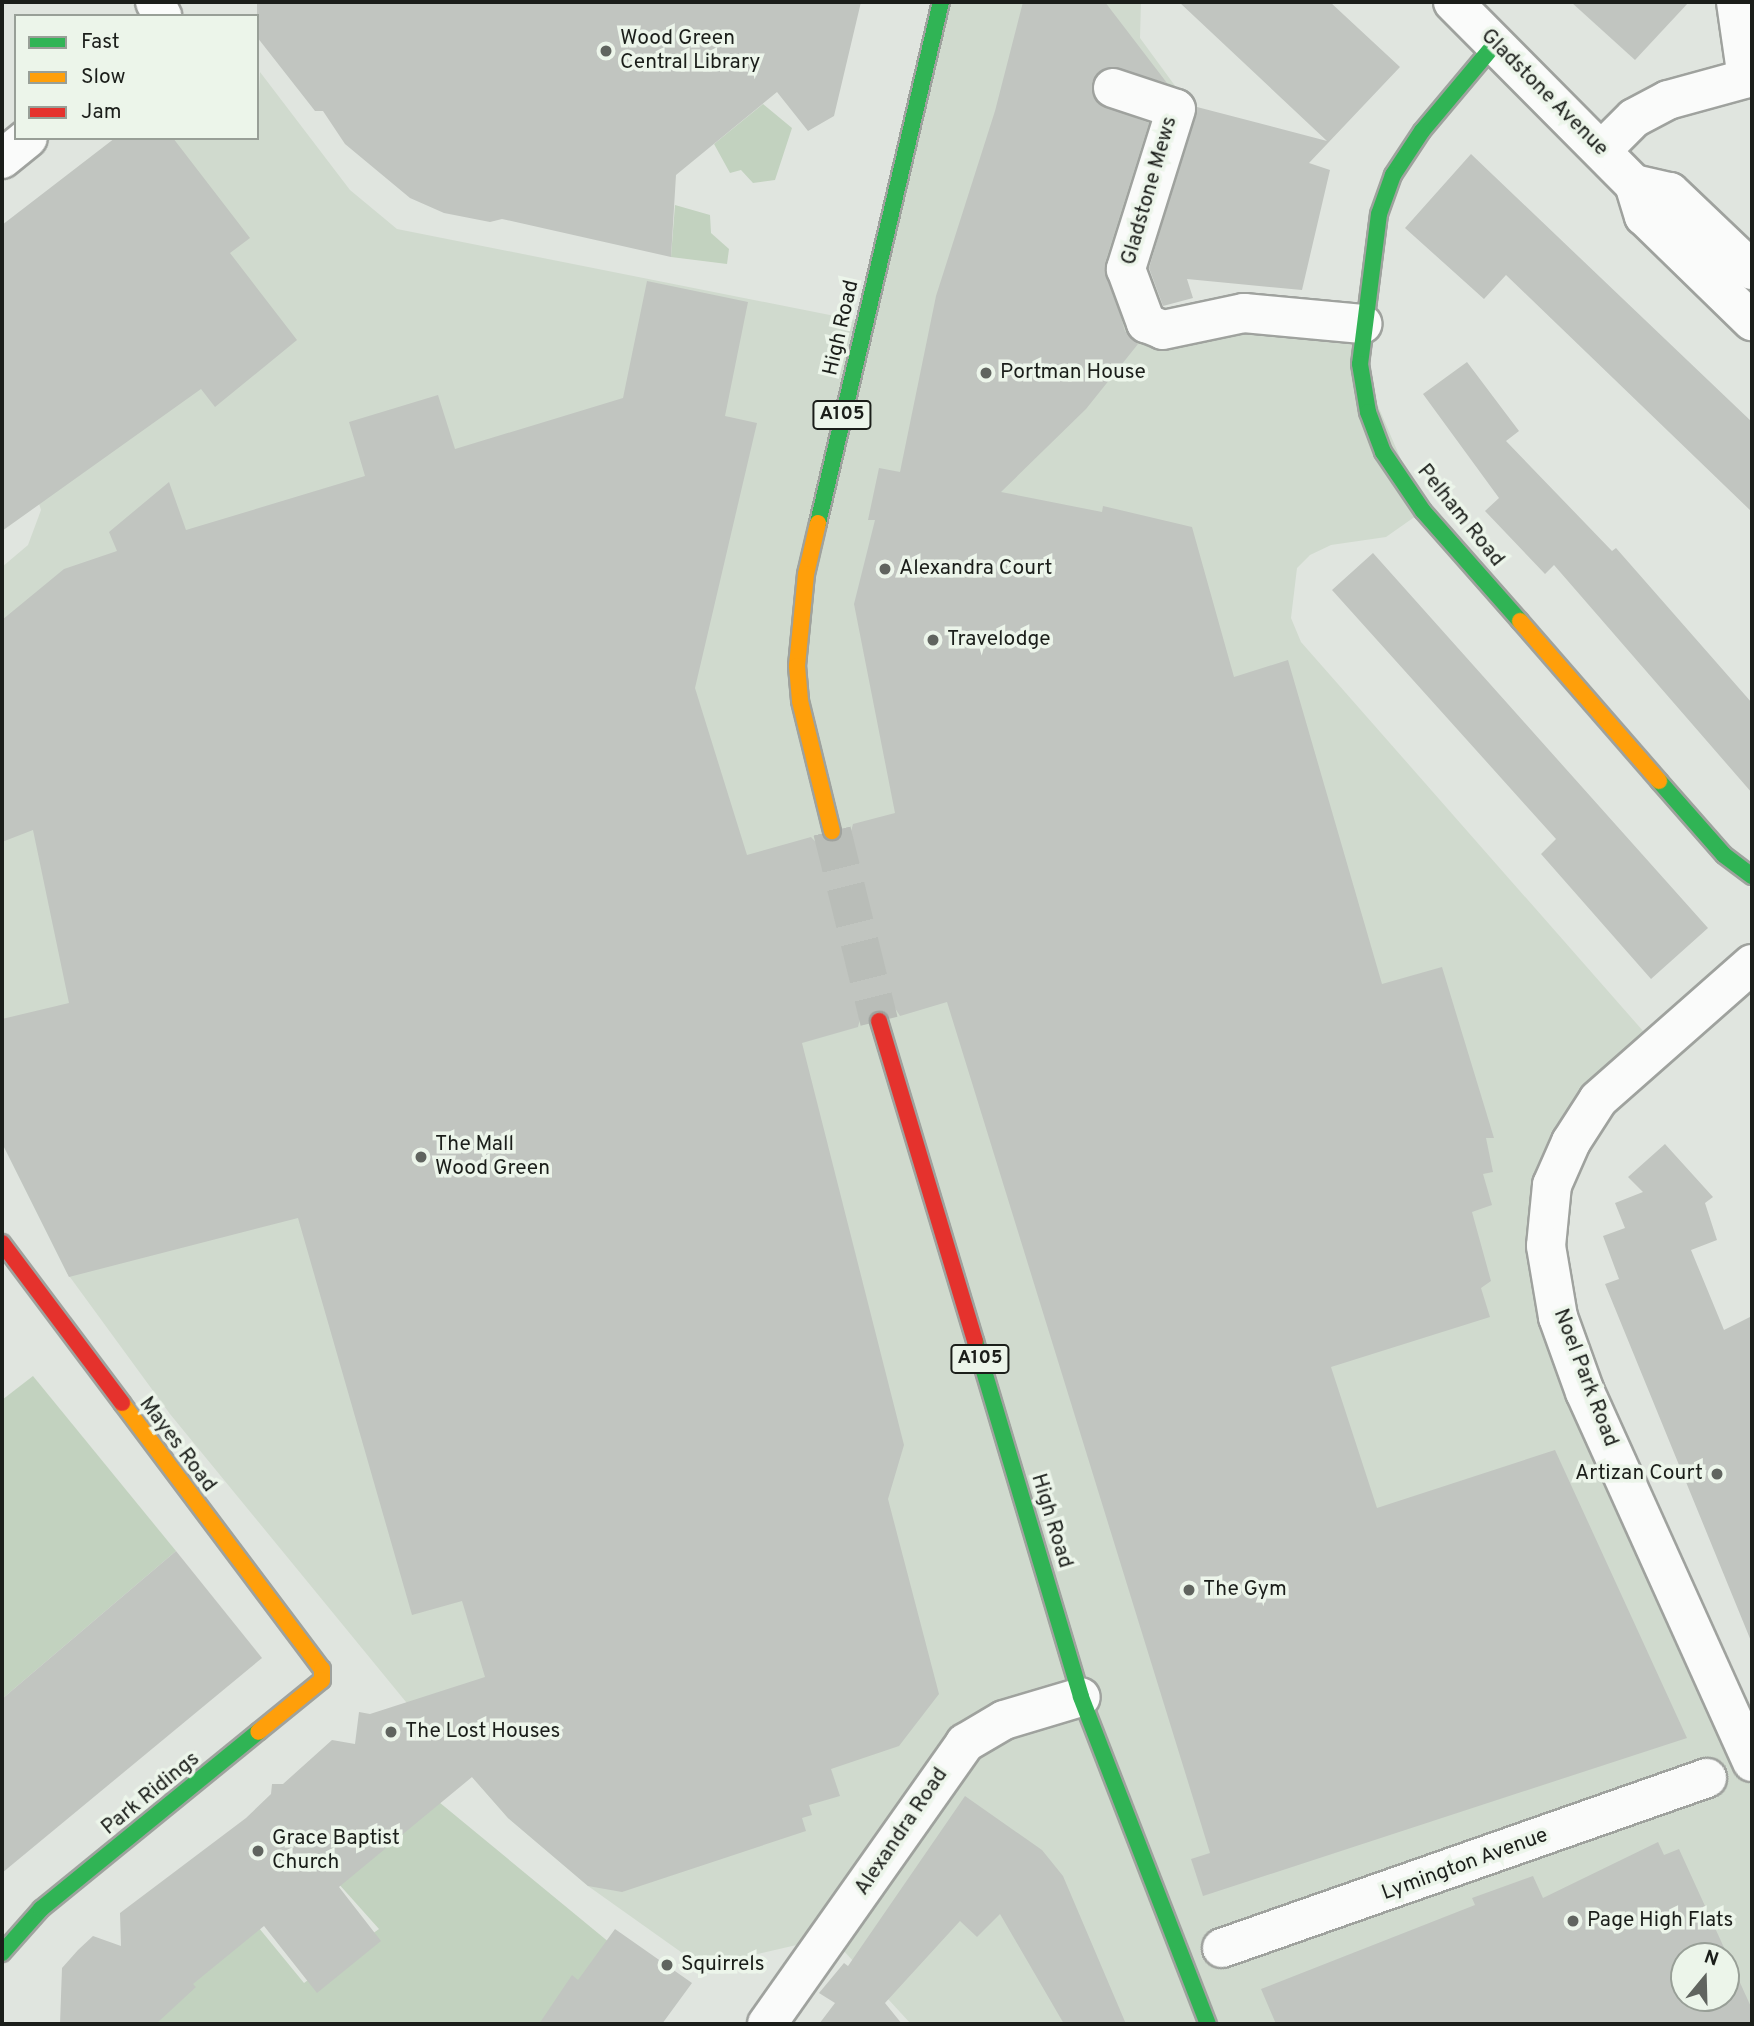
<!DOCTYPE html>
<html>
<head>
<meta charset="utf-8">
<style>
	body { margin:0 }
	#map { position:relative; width:1754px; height:2026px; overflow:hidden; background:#e0e5df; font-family:Overpass,sans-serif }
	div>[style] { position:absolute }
	.built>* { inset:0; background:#d0dace }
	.green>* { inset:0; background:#c2d2bf }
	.building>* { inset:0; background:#c1c5c0 }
	.primary-tunnel>* { height:38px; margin-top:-19px; transform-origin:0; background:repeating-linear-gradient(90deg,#b9bdb8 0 38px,transparent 0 57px) }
	.roads { filter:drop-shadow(2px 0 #9fa29e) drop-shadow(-2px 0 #9fa29e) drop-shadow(0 2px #9fa29e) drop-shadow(0 -2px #9fa29e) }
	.street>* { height:38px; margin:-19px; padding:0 19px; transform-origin:19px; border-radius:19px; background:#fafbfa }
	.fast>* { height:16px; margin:-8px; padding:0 8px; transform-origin:8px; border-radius:8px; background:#30b455 }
	.slow>* { height:16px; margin:-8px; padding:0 8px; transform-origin:8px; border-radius:8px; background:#ff9f0a }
	.jam>* { height:16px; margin:-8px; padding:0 8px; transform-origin:8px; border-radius:8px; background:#e5322d }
	.dots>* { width:19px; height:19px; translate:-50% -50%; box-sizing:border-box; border:4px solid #ecf5ea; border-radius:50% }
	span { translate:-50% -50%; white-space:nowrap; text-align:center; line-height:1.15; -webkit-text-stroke:7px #ecf5ea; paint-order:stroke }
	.shield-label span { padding:2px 5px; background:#ecf5ea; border:2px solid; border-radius:5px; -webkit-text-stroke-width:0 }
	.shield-label { font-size:19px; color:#1b1e1a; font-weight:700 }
	.poi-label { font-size:21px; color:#1b1e1a }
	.left { translate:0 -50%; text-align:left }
	.right { translate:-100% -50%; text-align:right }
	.street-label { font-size:21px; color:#1b1e1a }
	.frame { position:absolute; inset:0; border:4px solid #1b1e1a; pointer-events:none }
	.legend { position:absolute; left:14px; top:14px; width:245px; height:126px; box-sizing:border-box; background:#ecf5ea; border:2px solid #989f97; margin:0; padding:9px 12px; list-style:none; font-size:21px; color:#1b1e1a }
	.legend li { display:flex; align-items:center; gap:14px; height:35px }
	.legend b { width:35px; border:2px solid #989f97 }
	.north { position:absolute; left:1670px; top:1942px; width:70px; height:70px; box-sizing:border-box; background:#ecf5ea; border:2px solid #989f97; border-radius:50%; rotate:19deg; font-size:19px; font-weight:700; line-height:28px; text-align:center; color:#1b1e1a }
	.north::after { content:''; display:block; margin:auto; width:24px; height:32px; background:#60645f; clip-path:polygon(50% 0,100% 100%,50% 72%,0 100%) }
</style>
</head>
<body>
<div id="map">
	<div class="built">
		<i style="clip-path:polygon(evenodd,941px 2px,1141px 2px,1140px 38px,1181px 94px,1126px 269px,1146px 322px,1362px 324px,1360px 364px,1423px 511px,1386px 537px,1331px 545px,1310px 555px,1297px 568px,1291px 618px,1301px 642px,1658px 1048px,1598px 1100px,1546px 1246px,1752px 1762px,1752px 2024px,911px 2024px,831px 1937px,702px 1967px,588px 1886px,508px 1818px,406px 1702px,170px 1414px,67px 1273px,2px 1143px,2px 567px,28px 545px,41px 510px,30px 475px,2px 437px,2px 227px,116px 138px,257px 138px,260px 72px,350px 190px,397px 229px,865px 322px,941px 2px,1684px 1956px,1726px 1956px,1726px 1998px,1684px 1998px,1684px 1956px)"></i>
	</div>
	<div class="green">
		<i style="clip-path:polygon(763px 104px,792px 128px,775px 180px,753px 183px,741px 170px,730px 173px,714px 144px)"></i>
		<i style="clip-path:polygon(675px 205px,710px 215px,711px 233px,729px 249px,727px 264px,671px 257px)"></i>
		<i style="clip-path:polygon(33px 1376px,176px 1551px,2px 1699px,2px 1400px)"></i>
		<i style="clip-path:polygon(428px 1793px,610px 1943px,555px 2024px,131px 2024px,254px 1922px,304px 1983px,379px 1929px,329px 1873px)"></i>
	</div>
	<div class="building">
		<i style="clip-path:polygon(257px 2px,861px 2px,834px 116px,808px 131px,777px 92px,676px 175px,671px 257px,502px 219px,490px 222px,444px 213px,410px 198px,345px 144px,323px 111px,315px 111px,257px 37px)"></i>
		<i style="clip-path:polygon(1023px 2px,1105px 2px,1167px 83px,1109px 67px,1092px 82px,1097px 103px,1149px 123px,1105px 263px,1125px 331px,1138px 344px,1086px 409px,1001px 492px,1102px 512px,1103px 506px,1192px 527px,1234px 677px,1288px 660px,1382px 984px,1442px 967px,1494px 1138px,1486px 1138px,1493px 1172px,1483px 1174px,1492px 1205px,1472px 1212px,1491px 1281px,1481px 1288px,1490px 1317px,1331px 1367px,1377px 1508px,1555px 1450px,1687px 1738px,1203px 1896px,1191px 1859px,1210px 1853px,947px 1002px,900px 1016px,893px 1005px,873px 1000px,863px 1007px,858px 1027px,802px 1043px,904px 1445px,888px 1499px,939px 1694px,899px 1746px,831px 1769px,840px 1796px,809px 1805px,812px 1815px,802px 1818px,806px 1831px,622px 1892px,588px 1886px,508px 1818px,472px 1777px,339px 1887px,381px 1941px,317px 1993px,264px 1926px,193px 1984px,196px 1987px,156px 2024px,60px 2024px,62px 1968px,78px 1950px,93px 1936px,121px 1946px,120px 1913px,246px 1818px,271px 1794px,272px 1784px,283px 1784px,332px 1740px,355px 1744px,359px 1712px,370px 1714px,485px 1677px,462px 1601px,412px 1615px,298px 1218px,69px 1277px,2px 1143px,2px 1019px,69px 1003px,33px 830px,2px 842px,2px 620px,64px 569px,117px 551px,109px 532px,169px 482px,186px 530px,365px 476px,349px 422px,438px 395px,455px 449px,623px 398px,647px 281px,748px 302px,725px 416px,757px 423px,695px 688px,747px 855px,811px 837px,825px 852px,847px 847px,853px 824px,895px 813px,854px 604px,875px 520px,868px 520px,879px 468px,900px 472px,936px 296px,995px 111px)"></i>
		<i style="clip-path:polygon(1179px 2px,1330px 2px,1400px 67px,1309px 163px,1330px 170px,1302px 290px,1187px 279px,1193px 298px,1163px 306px,1149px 268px,1197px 107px,1327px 141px)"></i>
		<i style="clip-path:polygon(1571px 2px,1689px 2px,1635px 60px)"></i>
		<i style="clip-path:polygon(115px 138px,173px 138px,250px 238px,230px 253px,297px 340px,215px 407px,201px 389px,2px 531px,2px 225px)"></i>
		<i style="clip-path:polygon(1471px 154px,1752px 422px,1752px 512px,1506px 275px,1484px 299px,1405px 228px)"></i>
		<i style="clip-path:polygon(1467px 362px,1519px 431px,1506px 441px,1612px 551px,1616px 548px,1752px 703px,1752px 793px,1554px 565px,1545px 574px,1485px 511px,1499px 498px,1423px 394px)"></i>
		<i style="clip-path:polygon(1373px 553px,1708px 928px,1651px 979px,1541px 854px,1556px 839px,1332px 590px)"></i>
		<i style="clip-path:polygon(1665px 1144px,1713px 1197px,1705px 1203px,1717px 1240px,1691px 1250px,1724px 1330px,1752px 1316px,1751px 1641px,1605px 1284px,1619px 1279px,1603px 1236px,1625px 1228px,1615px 1203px,1643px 1192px,1628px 1177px)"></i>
		<i style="clip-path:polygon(176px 1551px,262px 1658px,2px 1873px,2px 1699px)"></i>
		<i style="clip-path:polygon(965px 1796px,1042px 1850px,1063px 1876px,1126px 2024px,1064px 2024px,1000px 1914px,977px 1937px,960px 1921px,885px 2003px,902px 2024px,819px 2024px,835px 2003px,819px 1993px,844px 1963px,848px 1966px)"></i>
		<i style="clip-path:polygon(evenodd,1658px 1842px,1664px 1855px,1679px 1849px,1752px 2009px,1752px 2024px,1276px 2024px,1261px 1989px,1475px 1905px,1472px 1898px,1533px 1876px,1543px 1898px,1658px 1842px,1684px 1956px,1726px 1956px,1726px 1998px,1684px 1998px,1684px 1956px)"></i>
		<i style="clip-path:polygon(615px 1929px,692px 1983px,662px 2024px,539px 2024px,572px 1975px,578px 1980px)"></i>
	</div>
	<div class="primary-tunnel">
		<i style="left:832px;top:831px;width:196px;rotate:76.1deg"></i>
	</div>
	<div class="roads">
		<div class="street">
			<i style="left:155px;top:2px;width:16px;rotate:63deg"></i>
			<i style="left:1453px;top:2px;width:257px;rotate:45.2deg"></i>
			<i style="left:1634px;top:184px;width:34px;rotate:73deg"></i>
			<i style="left:1644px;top:216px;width:151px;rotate:44.2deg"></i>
			<i style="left:1736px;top:2px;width:77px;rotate:81.8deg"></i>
			<i style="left:1113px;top:88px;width:66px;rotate:18.4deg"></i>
			<i style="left:1176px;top:109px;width:168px;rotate:107.4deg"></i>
			<i style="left:1126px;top:269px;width:58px;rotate:69.7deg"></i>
			<i style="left:1146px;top:323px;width:18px;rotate:22deg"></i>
			<i style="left:1163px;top:330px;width:83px;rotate:-11.9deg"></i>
			<i style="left:1244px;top:313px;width:119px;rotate:5.3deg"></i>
			<i style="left:1602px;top:150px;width:45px;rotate:-45deg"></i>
			<i style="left:1634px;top:118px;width:38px;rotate:-28deg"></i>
			<i style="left:1668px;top:100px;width:87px;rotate:-15.3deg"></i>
			<i style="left:2px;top:159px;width:33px;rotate:-39deg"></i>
			<i style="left:1634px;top:184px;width:37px;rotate:13deg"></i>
			<i style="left:1670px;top:192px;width:113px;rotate:43.6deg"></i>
			<i style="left:1752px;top:964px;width:205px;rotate:138.6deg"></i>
			<i style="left:1598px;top:1100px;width:50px;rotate:122.7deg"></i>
			<i style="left:1571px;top:1142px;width:47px;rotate:113.8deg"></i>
			<i style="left:1552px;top:1185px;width:61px;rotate:95.6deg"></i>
			<i style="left:1546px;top:1246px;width:72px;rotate:80.4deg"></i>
			<i style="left:1558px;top:1317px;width:80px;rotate:70.2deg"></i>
			<i style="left:1585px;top:1392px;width:406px;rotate:65.7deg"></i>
			<i style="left:1222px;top:1948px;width:514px;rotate:-19.32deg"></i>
			<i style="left:767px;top:2024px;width:344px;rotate:-54.8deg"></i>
			<i style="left:965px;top:1743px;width:45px;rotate:-30.5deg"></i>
			<i style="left:1004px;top:1720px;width:80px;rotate:-16.6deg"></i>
		</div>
		<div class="fast">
			<i style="left:1495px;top:44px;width:114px;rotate:130deg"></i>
			<i style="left:1422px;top:131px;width:53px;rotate:123.4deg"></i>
			<i style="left:1393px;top:175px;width:41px;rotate:109.7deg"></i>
			<i style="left:1379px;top:214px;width:151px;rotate:97.2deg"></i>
			<i style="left:1360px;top:364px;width:49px;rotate:80.5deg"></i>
			<i style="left:1368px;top:412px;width:43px;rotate:69.4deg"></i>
			<i style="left:1383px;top:452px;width:71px;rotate:55.9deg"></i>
			<i style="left:1423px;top:511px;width:147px;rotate:48.6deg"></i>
			<i style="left:818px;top:523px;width:535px;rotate:-76.72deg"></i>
			<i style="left:1659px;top:781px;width:98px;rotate:48.7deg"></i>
			<i style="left:1724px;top:855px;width:35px;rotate:37deg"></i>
			<i style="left:975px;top:1341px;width:371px;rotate:73.4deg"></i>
			<i style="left:1081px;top:1697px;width:351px;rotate:68.8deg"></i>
			<i style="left:2px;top:1953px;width:59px;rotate:-48.4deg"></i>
			<i style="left:41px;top:1909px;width:280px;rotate:-39.2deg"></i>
		</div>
		<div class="slow">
			<i style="left:818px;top:523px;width:52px;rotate:103.2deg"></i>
			<i style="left:806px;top:574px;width:92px;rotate:95.6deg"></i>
			<i style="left:797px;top:666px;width:35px;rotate:85deg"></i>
			<i style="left:800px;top:701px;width:134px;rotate:76.2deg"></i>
			<i style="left:1520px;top:621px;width:212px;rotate:49deg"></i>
			<i style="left:122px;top:1403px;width:333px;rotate:53.1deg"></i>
			<i style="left:322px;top:1669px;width:11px;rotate:90deg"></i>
			<i style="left:322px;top:1680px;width:82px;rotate:140.9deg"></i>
		</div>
		<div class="jam">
			<i style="left:879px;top:1021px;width:334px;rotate:73.3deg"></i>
			<i style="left:2px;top:1243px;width:200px;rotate:53.1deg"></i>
		</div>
	</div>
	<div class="dots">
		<i style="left:606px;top:51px;background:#60645f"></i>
		<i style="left:986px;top:373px;background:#60645f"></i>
		<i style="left:885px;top:569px;background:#60645f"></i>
		<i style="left:933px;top:640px;background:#60645f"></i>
		<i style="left:421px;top:1157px;background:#60645f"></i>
		<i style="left:1717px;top:1474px;background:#60645f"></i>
		<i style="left:1189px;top:1590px;background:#60645f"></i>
		<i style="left:391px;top:1732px;background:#60645f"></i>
		<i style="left:258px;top:1851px;background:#60645f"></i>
		<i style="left:1573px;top:1921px;background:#60645f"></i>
		<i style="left:667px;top:1965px;background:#60645f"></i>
	</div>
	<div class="shield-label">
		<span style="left:842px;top:415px">A105</span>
		<span style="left:980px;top:1359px">A105</span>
	</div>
	<div class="poi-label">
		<span class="left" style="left:620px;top:51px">Wood Green<br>Central Library</span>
		<span class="left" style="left:1000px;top:373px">Portman House</span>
		<span class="left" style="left:899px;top:569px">Alexandra Court</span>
		<span class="left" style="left:947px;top:640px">Travelodge</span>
		<span class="left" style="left:435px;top:1157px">The Mall<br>Wood Green</span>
		<span class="right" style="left:1703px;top:1474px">Artizan Court</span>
		<span class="left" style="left:1203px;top:1590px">The Gym</span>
		<span class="left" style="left:405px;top:1732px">The Lost Houses</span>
		<span class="left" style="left:272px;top:1851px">Grace Baptist<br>Church</span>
		<span class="left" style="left:1587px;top:1921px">Page High Flats</span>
		<span class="left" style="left:681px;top:1965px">Squirrels</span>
	</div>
	<div class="street-label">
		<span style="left:1544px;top:93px;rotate:45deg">Gladstone Avenue</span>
		<span style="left:1150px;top:191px;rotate:-74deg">Gladstone Mews</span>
		<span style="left:842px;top:328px;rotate:-77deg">High Road</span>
		<span style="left:1460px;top:516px;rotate:51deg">Pelham Road</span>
		<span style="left:1585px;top:1378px;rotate:69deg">Noel Park Road</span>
		<span style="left:177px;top:1445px;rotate:53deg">Mayes Road</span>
		<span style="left:1051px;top:1521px;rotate:73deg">High Road</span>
		<span style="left:151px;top:1794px;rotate:-39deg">Park Ridings</span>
		<span style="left:902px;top:1832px;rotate:-56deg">Alexandra Road</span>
		<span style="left:1465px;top:1865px;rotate:-20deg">Lymington Avenue</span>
	</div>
	<div class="frame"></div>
	<ul class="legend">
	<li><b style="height:9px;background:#30b455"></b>Fast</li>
	<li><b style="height:9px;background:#ff9f0a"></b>Slow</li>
	<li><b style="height:9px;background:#e5322d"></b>Jam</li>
	</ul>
	<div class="north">N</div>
</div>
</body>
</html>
